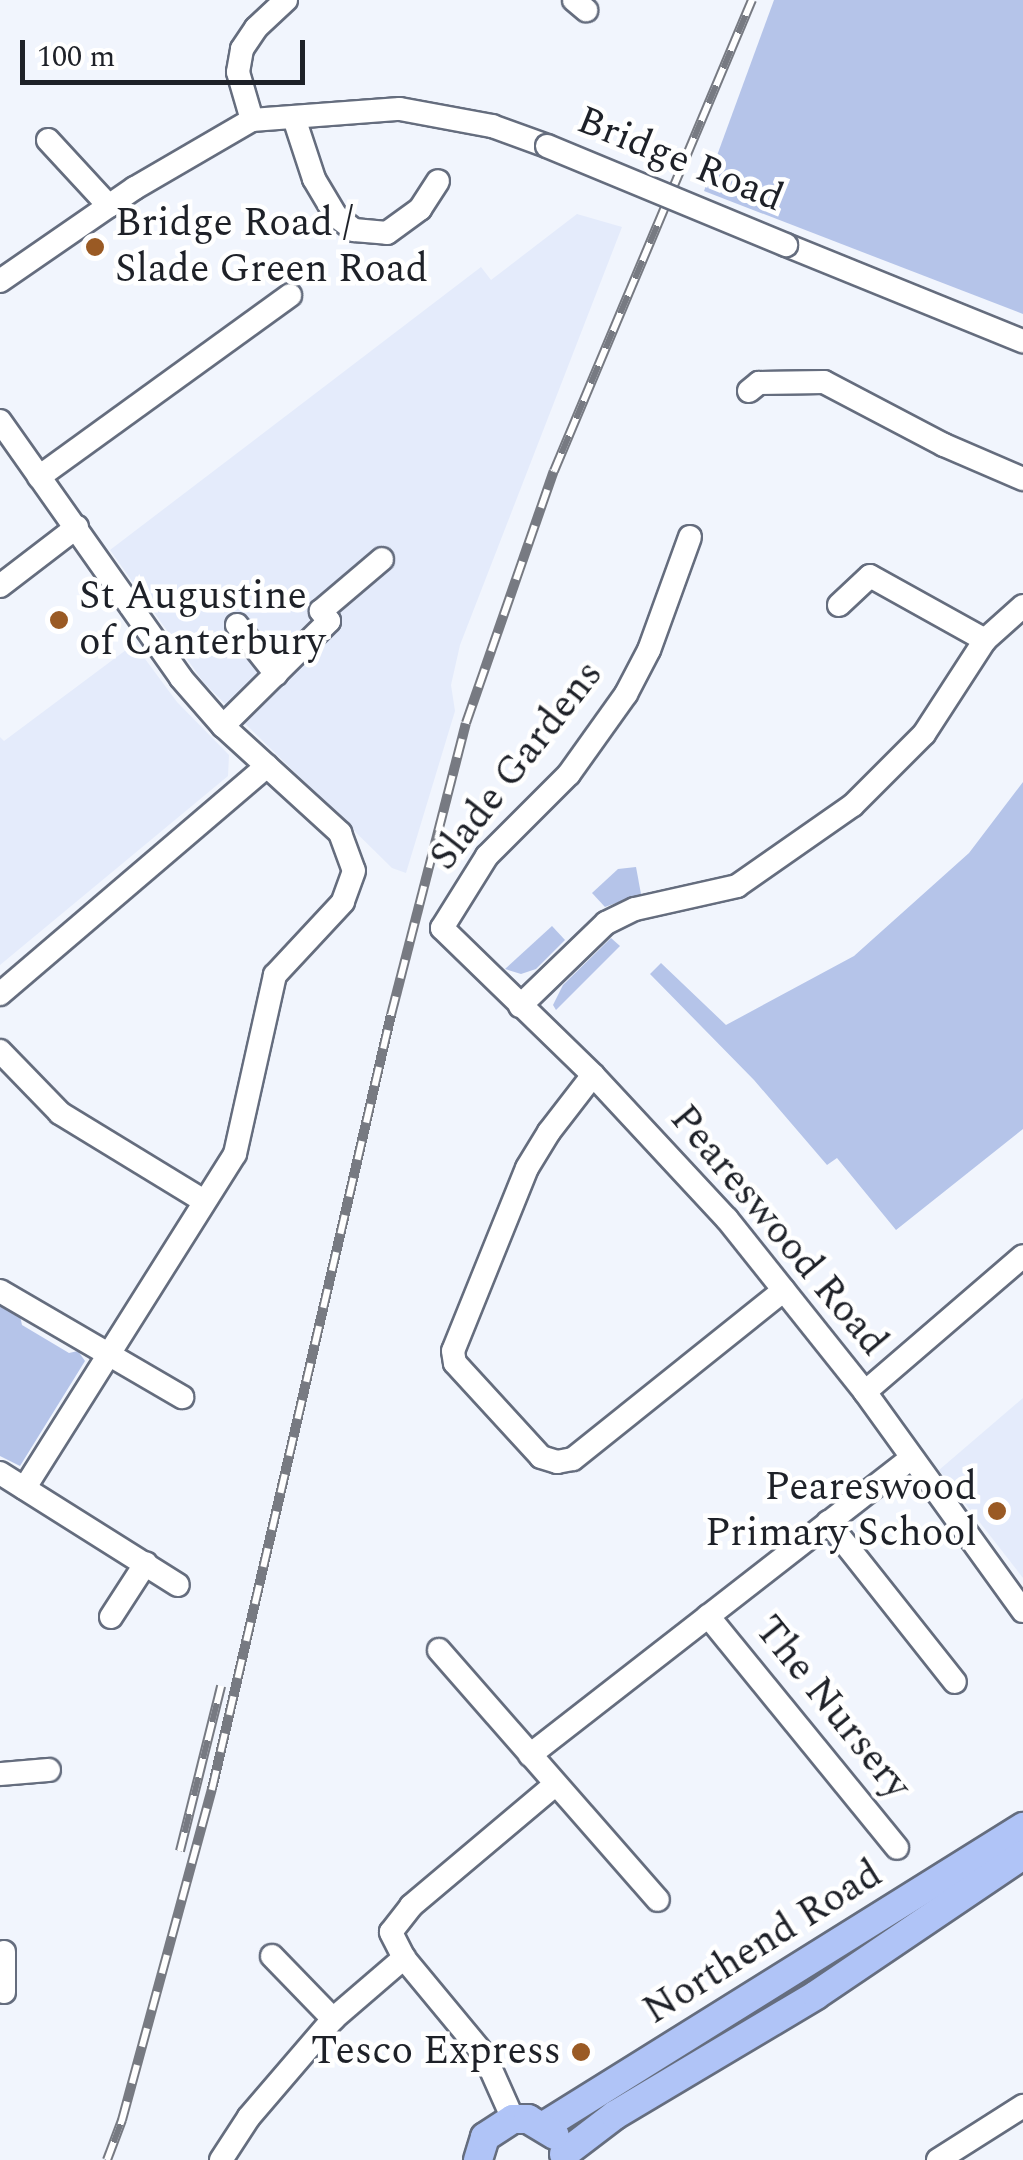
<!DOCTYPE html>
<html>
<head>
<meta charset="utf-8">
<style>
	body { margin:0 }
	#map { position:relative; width:1023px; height:2160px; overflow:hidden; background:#f1f5fd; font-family:Spectral,serif }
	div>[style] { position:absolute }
	.built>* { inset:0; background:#e4ebfb }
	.green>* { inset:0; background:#b5c4e9 }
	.roads { filter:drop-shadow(2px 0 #656d7e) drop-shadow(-2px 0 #656d7e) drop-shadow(0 2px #656d7e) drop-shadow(0 -2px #656d7e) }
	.minor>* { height:22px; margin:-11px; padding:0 11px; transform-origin:11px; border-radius:11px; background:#fff }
	.major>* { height:28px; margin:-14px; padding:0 14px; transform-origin:14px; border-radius:14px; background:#b0c4f7 }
	.rail>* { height:10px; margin-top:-5px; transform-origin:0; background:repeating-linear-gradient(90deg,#fff 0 19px,#777a82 0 38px); box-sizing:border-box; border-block:2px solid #777a82 }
	.bridges { filter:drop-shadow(2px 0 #656d7e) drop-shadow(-2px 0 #656d7e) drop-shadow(0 2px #656d7e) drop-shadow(0 -2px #656d7e) }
	.minor-bridge>* { height:22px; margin:-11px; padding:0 11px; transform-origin:11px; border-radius:11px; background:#fff }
	.dots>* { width:28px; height:28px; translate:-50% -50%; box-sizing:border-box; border:5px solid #fff; border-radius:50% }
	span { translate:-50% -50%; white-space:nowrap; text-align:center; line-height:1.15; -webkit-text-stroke:9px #fff; paint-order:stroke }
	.street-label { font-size:40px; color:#1e2128 }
	.poi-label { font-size:40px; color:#1e2128 }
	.left { translate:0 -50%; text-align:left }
	.right { translate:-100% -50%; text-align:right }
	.scale { position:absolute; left:20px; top:40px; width:285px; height:45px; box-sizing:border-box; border:5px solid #1e2128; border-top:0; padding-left:12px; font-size:30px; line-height:35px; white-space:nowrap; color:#1e2128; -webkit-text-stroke:8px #fff; paint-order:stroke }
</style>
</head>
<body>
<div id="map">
	<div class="built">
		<i style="clip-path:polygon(577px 214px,622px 227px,460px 645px,451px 685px,455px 711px,406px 873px,392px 868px,204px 683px,110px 550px,481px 267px,491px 280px)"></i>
		<i style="clip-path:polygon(134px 644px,177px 702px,229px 755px,228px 776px,0 965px,0 737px,4px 741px)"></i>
		<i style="clip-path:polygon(1023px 1398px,1023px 1578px,939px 1470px)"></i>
	</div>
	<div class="green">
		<i style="clip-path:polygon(774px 0,1023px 0,1023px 314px,704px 191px)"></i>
		<i style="clip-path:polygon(1023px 782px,1023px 1129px,896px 1230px,837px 1158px,827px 1165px,754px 1080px,650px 974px,661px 963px,726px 1025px,854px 956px,969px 853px)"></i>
		<i style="clip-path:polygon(636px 867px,641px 894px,605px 907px,592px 893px,618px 869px)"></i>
		<i style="clip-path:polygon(552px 926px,565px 940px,536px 969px,521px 974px,505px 969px)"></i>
		<i style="clip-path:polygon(611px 938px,620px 946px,556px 1010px,553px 1005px,563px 985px)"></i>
		<i style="clip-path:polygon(0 1304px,20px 1316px,22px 1325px,69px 1353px,78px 1351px,85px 1361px,20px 1466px,0 1456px)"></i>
	</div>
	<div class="roads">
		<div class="minor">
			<i style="left:574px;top:0;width:16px;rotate:40deg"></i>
			<i style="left:294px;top:118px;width:64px;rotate:71.8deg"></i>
			<i style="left:314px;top:179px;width:43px;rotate:59.3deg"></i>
			<i style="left:336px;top:216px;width:23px;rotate:38deg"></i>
			<i style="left:354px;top:230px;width:33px;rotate:5deg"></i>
			<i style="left:387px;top:233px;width:41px;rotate:-36deg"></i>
			<i style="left:420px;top:209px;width:33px;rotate:-57deg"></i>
			<i style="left:252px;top:120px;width:50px;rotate:-106.3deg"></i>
			<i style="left:238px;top:72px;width:23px;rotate:-80deg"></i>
			<i style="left:242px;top:49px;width:25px;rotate:-56deg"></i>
			<i style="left:256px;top:28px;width:41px;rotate:-43deg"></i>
			<i style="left:48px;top:140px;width:90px;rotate:47.3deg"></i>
			<i style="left:786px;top:245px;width:256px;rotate:22.1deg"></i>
			<i style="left:0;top:281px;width:164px;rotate:-34.6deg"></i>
			<i style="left:135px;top:188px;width:135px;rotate:-30.2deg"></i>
			<i style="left:252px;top:120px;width:148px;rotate:-4.3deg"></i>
			<i style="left:400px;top:109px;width:94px;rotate:10.5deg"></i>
			<i style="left:492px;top:126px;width:59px;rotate:20deg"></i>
			<i style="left:749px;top:391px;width:13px;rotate:-39deg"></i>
			<i style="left:759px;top:383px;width:65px;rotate:-0.9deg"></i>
			<i style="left:824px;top:382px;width:136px;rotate:27.7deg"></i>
			<i style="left:944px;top:445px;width:86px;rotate:23.3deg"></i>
			<i style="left:0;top:421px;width:314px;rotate:54.8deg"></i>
			<i style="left:181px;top:678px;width:64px;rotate:48.8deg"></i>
			<i style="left:223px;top:726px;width:159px;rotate:42.4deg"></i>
			<i style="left:340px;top:833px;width:40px;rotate:69.8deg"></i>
			<i style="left:354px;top:871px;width:33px;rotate:110deg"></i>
			<i style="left:343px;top:902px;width:100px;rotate:133deg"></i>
			<i style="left:275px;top:975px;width:183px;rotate:102.6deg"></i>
			<i style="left:235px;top:1154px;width:395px;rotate:122.2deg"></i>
			<i style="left:39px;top:477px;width:310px;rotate:-35.9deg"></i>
			<i style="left:690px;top:537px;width:120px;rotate:109.9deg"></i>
			<i style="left:649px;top:650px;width:50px;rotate:117.6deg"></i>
			<i style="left:626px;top:694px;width:98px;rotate:125.5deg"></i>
			<i style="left:569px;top:774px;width:116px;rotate:135deg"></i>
			<i style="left:487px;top:856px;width:85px;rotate:122deg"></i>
			<i style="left:442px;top:928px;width:211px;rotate:44.2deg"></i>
			<i style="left:593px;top:1075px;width:197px;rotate:47.1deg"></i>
			<i style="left:727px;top:1219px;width:221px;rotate:51.4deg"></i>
			<i style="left:865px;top:1392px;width:270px;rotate:54.2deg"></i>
			<i style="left:0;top:586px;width:97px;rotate:-37.5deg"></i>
			<i style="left:839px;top:605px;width:42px;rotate:-43.1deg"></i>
			<i style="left:870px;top:576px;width:132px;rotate:29.1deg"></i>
			<i style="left:237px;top:625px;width:63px;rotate:51.5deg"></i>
			<i style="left:223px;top:726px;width:149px;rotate:-44.7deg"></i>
			<i style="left:329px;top:621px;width:13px;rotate:-129deg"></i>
			<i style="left:321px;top:611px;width:80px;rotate:-40.4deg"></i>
			<i style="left:0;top:994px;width:351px;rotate:-40.5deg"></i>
			<i style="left:520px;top:1006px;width:120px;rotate:-44deg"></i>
			<i style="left:606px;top:923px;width:32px;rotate:-26deg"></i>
			<i style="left:635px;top:909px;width:105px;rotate:-12.7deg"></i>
			<i style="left:737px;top:886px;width:141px;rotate:-34.9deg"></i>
			<i style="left:853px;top:805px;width:100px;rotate:-45deg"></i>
			<i style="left:924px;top:734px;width:112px;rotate:-57deg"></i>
			<i style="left:985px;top:640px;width:51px;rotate:-41.8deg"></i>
			<i style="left:0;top:1051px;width:86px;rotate:45.9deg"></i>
			<i style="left:60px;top:1113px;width:169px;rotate:31.4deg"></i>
			<i style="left:593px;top:1075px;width:72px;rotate:127.7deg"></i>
			<i style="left:549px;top:1132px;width:42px;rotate:121.4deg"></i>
			<i style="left:527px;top:1168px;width:197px;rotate:112deg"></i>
			<i style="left:453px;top:1351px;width:12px;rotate:81deg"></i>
			<i style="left:455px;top:1363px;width:127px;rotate:47.5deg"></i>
			<i style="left:541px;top:1457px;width:17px;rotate:17deg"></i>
			<i style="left:557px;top:1462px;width:16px;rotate:-11deg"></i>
			<i style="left:573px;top:1459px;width:270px;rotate:-38.7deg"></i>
			<i style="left:0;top:1291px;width:211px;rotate:30.2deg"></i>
			<i style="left:865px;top:1392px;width:208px;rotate:-40.7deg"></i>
			<i style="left:0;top:1473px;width:210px;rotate:32.2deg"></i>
			<i style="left:828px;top:1522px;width:204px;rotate:51.6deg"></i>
			<i style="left:708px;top:1616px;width:299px;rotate:50.8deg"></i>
			<i style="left:111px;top:1617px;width:64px;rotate:-57.1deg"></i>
			<i style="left:439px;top:1650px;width:332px;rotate:48.8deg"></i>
			<i style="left:530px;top:1755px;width:482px;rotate:-37.9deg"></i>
			<i style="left:0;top:1774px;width:49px;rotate:-4.7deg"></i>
			<i style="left:272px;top:1956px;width:88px;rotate:45.9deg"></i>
			<i style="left:4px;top:1992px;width:40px;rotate:-90deg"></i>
			<i style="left:513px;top:2119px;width:69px;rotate:-114deg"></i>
			<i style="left:485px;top:2056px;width:127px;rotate:-129.6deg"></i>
			<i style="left:404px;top:1958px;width:29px;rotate:-117deg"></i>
			<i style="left:391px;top:1932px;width:33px;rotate:-52deg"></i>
			<i style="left:411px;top:1906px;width:189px;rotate:-40.1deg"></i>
			<i style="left:221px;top:2160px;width:51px;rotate:-56.9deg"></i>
			<i style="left:249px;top:2117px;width:129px;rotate:-49.4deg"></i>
			<i style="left:333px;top:2019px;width:94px;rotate:-40.7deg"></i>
			<i style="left:938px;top:2160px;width:101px;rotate:-32.4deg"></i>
		</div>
		<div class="major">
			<i style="left:544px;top:2126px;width:565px;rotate:-31.97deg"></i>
			<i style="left:564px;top:2154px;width:64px;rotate:-37.4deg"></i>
			<i style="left:615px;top:2115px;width:234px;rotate:-30.8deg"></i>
			<i style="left:816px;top:1995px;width:250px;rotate:-34.1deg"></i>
			<i style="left:478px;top:2160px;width:24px;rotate:-73deg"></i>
			<i style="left:485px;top:2137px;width:33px;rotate:-33deg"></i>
			<i style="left:513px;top:2119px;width:15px"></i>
			<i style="left:528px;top:2119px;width:31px;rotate:31deg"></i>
		</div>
	</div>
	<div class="rail">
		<i style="left:180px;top:1851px;width:170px;rotate:-76deg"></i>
		<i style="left:107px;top:2160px;width:43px;rotate:-69.4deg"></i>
		<i style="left:122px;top:2120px;width:343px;rotate:-74.8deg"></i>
		<i style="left:212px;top:1789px;width:794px;rotate:-76.98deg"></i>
		<i style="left:391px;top:1015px;width:301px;rotate:-75.6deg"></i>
		<i style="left:466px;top:723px;width:267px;rotate:-70.8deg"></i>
		<i style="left:554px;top:471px;width:511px;rotate:-67.2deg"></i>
	</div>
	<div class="bridges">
		<div class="minor-bridge">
			<i style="left:547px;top:146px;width:259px;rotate:22.5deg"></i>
		</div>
	</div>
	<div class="dots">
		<i style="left:95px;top:247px;background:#9a5a24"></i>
		<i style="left:59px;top:620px;background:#9a5a24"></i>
		<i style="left:997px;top:1511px;background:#9a5a24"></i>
		<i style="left:581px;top:2052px;background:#9a5a24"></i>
	</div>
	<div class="street-label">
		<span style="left:680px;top:160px;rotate:22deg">Bridge Road</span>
		<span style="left:517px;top:766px;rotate:-52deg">Slade Gardens</span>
		<span style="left:778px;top:1231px;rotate:50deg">Peareswood Road</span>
		<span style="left:832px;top:1708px;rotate:51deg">The Nursery</span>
		<span style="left:763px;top:1943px;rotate:-32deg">Northend Road</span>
	</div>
	<div class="poi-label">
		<span class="left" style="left:115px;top:247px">Bridge Road /<br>Slade Green Road</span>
		<span class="left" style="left:79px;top:620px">St Augustine<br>of Canterbury</span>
		<span class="right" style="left:977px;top:1511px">Peareswood<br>Primary School</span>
		<span class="right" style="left:561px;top:2052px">Tesco Express</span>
	</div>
	<div class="scale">100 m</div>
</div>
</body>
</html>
